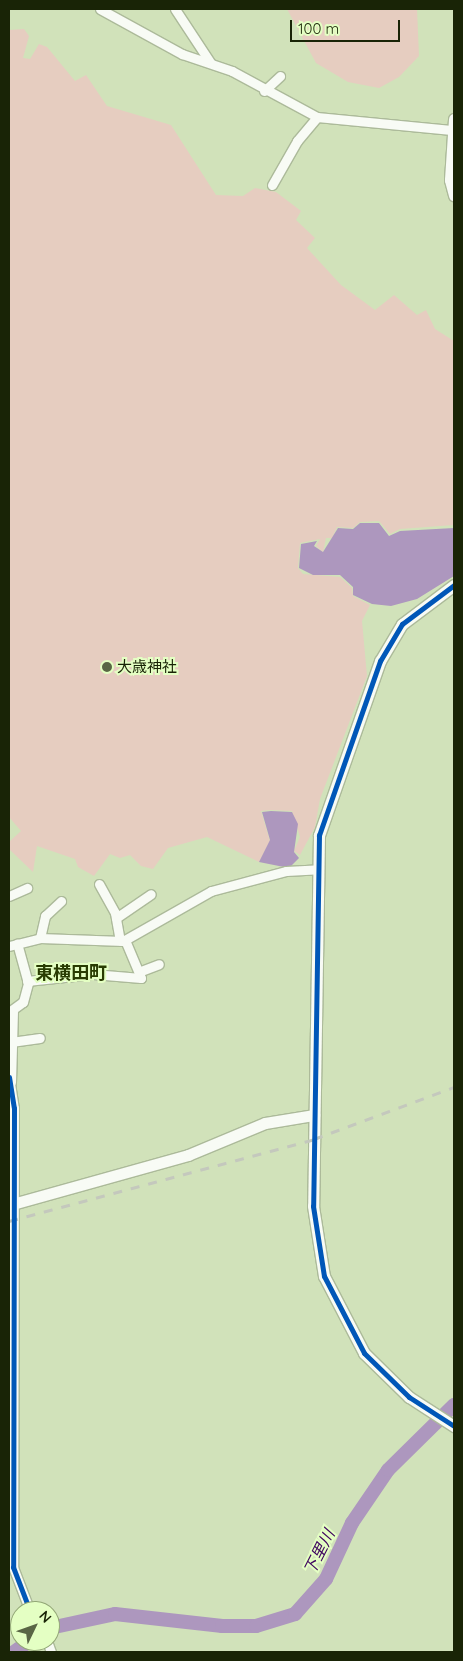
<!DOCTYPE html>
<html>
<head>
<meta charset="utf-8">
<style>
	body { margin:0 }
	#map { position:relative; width:463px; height:1661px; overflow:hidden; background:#d1e2ba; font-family:Quicksand,"Noto Sans JP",sans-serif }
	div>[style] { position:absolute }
	.green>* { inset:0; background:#e6cdc0 }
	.water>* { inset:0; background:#ad97be }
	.river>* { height:14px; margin:-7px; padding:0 7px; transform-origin:7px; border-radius:7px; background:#ad97be }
	.roads { filter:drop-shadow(1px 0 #acba9a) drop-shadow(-1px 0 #acba9a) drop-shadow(0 1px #acba9a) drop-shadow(0 -1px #acba9a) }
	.street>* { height:9px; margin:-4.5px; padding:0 4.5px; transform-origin:4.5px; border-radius:4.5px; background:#f8fbf5 }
	.secondary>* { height:11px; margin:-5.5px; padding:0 5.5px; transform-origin:5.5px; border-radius:5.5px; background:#f8fbf5 }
	.rail>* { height:2.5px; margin-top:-1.25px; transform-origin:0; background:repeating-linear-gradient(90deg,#c4c8bd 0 9px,transparent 0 18px) }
	.cycleway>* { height:5px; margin:-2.5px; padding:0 2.5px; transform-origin:2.5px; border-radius:2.5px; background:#0057b8 }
	.dots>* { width:14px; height:14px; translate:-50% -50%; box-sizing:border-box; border:2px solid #e4ffc3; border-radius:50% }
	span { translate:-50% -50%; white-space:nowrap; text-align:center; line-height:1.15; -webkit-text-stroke:4px #e4ffc3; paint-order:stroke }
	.poi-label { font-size:15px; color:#192406 }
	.left { translate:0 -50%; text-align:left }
	.water-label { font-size:16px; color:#3e045f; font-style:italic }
	.quarter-label { font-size:18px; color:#293c02; font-weight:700 }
	.frame { position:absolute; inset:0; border:10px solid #192406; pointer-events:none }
	.north { position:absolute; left:10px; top:1601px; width:50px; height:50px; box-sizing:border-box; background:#e4ffc3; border:1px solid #93a777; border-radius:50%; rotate:48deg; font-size:14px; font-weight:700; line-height:20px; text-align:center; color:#192406 }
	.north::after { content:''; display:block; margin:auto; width:18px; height:22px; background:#596645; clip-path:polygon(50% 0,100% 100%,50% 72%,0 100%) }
	.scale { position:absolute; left:290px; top:20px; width:110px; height:22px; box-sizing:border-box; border:2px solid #192406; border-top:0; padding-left:6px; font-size:15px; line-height:18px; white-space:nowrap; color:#192406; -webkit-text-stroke:4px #e4ffc3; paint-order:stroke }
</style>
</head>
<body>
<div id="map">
	<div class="green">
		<i style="clip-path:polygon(287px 9px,417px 9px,419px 56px,399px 77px,379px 88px,348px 82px,316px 63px)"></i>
		<i style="clip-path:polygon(24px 29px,29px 36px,23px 58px,30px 59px,39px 44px,47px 47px,75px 81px,86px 75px,107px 106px,171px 125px,216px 195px,243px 196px,255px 188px,276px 192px,301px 211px,296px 220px,315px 238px,307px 248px,341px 285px,375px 310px,394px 295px,417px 315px,426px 310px,435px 329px,454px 341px,454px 525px,400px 529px,390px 534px,379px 521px,360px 522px,353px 528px,337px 527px,332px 538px,326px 538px,323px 552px,316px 546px,320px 539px,300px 543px,298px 568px,303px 574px,340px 577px,352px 588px,353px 596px,370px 605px,362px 621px,367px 676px,320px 799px,315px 827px,300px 855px,294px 851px,300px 837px,292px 811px,271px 810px,261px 811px,270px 841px,259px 862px,207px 837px,168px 848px,153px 869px,141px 866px,130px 855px,120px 858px,110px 854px,94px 876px,78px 867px,75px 859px,37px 846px,33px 872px,9px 849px,9px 842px,21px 831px,9px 817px,9px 30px)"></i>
	</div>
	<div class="water">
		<i style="clip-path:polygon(360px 523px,379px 523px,389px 536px,400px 531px,454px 528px,454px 576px,417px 599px,391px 606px,372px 604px,353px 595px,353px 587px,340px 575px,313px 575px,299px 568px,301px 544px,317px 541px,314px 546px,323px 552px,338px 528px,353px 529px)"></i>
		<i style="clip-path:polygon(271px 811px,292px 812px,298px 824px,294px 852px,299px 858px,289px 868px,259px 862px,270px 840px,262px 812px)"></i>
	</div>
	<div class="river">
		<i style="left:50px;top:1628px;width:66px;rotate:-12.2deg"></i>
		<i style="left:115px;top:1614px;width:108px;rotate:6.4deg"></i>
		<i style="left:222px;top:1626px;width:34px"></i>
		<i style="left:256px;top:1626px;width:41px;rotate:-17.1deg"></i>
		<i style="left:295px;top:1614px;width:47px;rotate:-48.5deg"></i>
		<i style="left:326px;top:1579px;width:62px;rotate:-65.1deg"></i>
		<i style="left:352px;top:1523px;width:64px;rotate:-55.8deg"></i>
		<i style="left:388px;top:1470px;width:93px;rotate:-44.6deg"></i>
		<i style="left:14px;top:1652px;width:19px;rotate:-35deg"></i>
	</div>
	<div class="roads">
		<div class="street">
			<i style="left:100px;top:9px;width:94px;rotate:28.8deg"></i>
			<i style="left:182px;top:54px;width:53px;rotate:18.8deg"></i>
			<i style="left:232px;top:71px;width:97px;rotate:28.4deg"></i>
			<i style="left:317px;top:117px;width:135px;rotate:5.5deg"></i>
			<i style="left:175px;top:9px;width:64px;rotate:56.6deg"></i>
			<i style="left:264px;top:91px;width:22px;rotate:-43deg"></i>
			<i style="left:272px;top:185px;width:51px;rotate:-60.4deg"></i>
			<i style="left:297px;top:141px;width:31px;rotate:-50deg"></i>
			<i style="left:99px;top:884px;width:33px;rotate:61deg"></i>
			<i style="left:115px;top:913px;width:28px;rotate:80deg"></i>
			<i style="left:9px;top:896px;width:20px;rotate:-24deg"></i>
			<i style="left:116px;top:918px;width:42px;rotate:-34.4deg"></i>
			<i style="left:40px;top:938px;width:23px;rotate:-77deg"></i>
			<i style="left:45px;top:916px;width:22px;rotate:-43deg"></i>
			<i style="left:9px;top:946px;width:32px;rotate:-14deg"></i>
			<i style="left:40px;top:938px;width:83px;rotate:2.1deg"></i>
			<i style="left:123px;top:941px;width:101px;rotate:-29.6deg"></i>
			<i style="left:211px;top:891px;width:78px;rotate:-14.9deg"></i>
			<i style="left:286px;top:871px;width:33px;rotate:-3deg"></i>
			<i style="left:141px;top:971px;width:19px;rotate:-21deg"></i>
			<i style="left:27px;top:981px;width:66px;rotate:-6.1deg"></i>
			<i style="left:93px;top:974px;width:48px;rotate:4.8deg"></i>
			<i style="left:141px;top:978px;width:41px;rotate:-112.8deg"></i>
			<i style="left:9px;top:1012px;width:17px;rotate:-36deg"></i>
			<i style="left:23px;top:1002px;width:20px;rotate:-75deg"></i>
			<i style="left:28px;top:983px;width:41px;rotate:-105.4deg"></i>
			<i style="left:11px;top:1042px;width:29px;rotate:-8deg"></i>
			<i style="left:9px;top:1077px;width:31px;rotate:81deg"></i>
			<i style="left:14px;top:1108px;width:459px;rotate:90.1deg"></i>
			<i style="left:13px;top:1567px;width:47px;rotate:68.9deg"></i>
			<i style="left:11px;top:1082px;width:72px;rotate:-88.4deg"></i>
			<i style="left:47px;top:1641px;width:12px;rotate:70deg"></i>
		</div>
		<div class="secondary">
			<i style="left:454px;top:119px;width:61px;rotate:93.8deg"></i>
			<i style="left:450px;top:180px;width:16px;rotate:75deg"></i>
			<i style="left:454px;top:585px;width:65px;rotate:143.1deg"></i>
			<i style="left:402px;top:624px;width:43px;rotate:120.7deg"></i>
			<i style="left:380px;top:661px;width:184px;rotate:109.3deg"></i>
			<i style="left:319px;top:835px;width:371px;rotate:90.9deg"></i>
			<i style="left:313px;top:1206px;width:71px;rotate:81.1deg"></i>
			<i style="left:324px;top:1276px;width:87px;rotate:62.5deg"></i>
			<i style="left:364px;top:1353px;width:63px;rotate:44.4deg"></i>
			<i style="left:409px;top:1397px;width:54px;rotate:32.8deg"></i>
			<i style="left:9px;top:1205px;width:186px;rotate:-15.6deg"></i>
			<i style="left:188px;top:1155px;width:83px;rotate:-22.6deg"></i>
			<i style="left:265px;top:1123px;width:50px;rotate:-9.3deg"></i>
		</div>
	</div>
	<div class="rail">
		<i style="left:9px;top:1221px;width:316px;rotate:-15deg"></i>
		<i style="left:314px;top:1139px;width:149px;rotate:-20.4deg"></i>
	</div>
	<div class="cycleway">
		<i style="left:454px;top:585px;width:65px;rotate:143.1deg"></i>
		<i style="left:402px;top:624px;width:43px;rotate:120.7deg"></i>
		<i style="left:380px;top:661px;width:184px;rotate:109.3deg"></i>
		<i style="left:319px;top:835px;width:371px;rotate:90.9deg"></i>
		<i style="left:313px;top:1206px;width:71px;rotate:81.1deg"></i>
		<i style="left:324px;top:1276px;width:87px;rotate:62.5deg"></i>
		<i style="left:364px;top:1353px;width:63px;rotate:44.4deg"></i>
		<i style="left:409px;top:1397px;width:54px;rotate:32.8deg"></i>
		<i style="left:9px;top:1077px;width:31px;rotate:81deg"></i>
		<i style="left:14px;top:1108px;width:459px;rotate:90.1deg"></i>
		<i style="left:13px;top:1567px;width:47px;rotate:68.9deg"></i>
	</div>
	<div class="dots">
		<i style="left:107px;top:667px;background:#596645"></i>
	</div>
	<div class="poi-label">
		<span class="left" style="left:117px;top:667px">大歳神社</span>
	</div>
	<div class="water-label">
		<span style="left:319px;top:1552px;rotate:-63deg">下里川</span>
	</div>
	<div class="quarter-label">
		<span style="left:71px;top:973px">東横田町</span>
	</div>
	<div class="frame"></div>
	<div class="north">N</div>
	<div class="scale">100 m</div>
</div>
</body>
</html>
